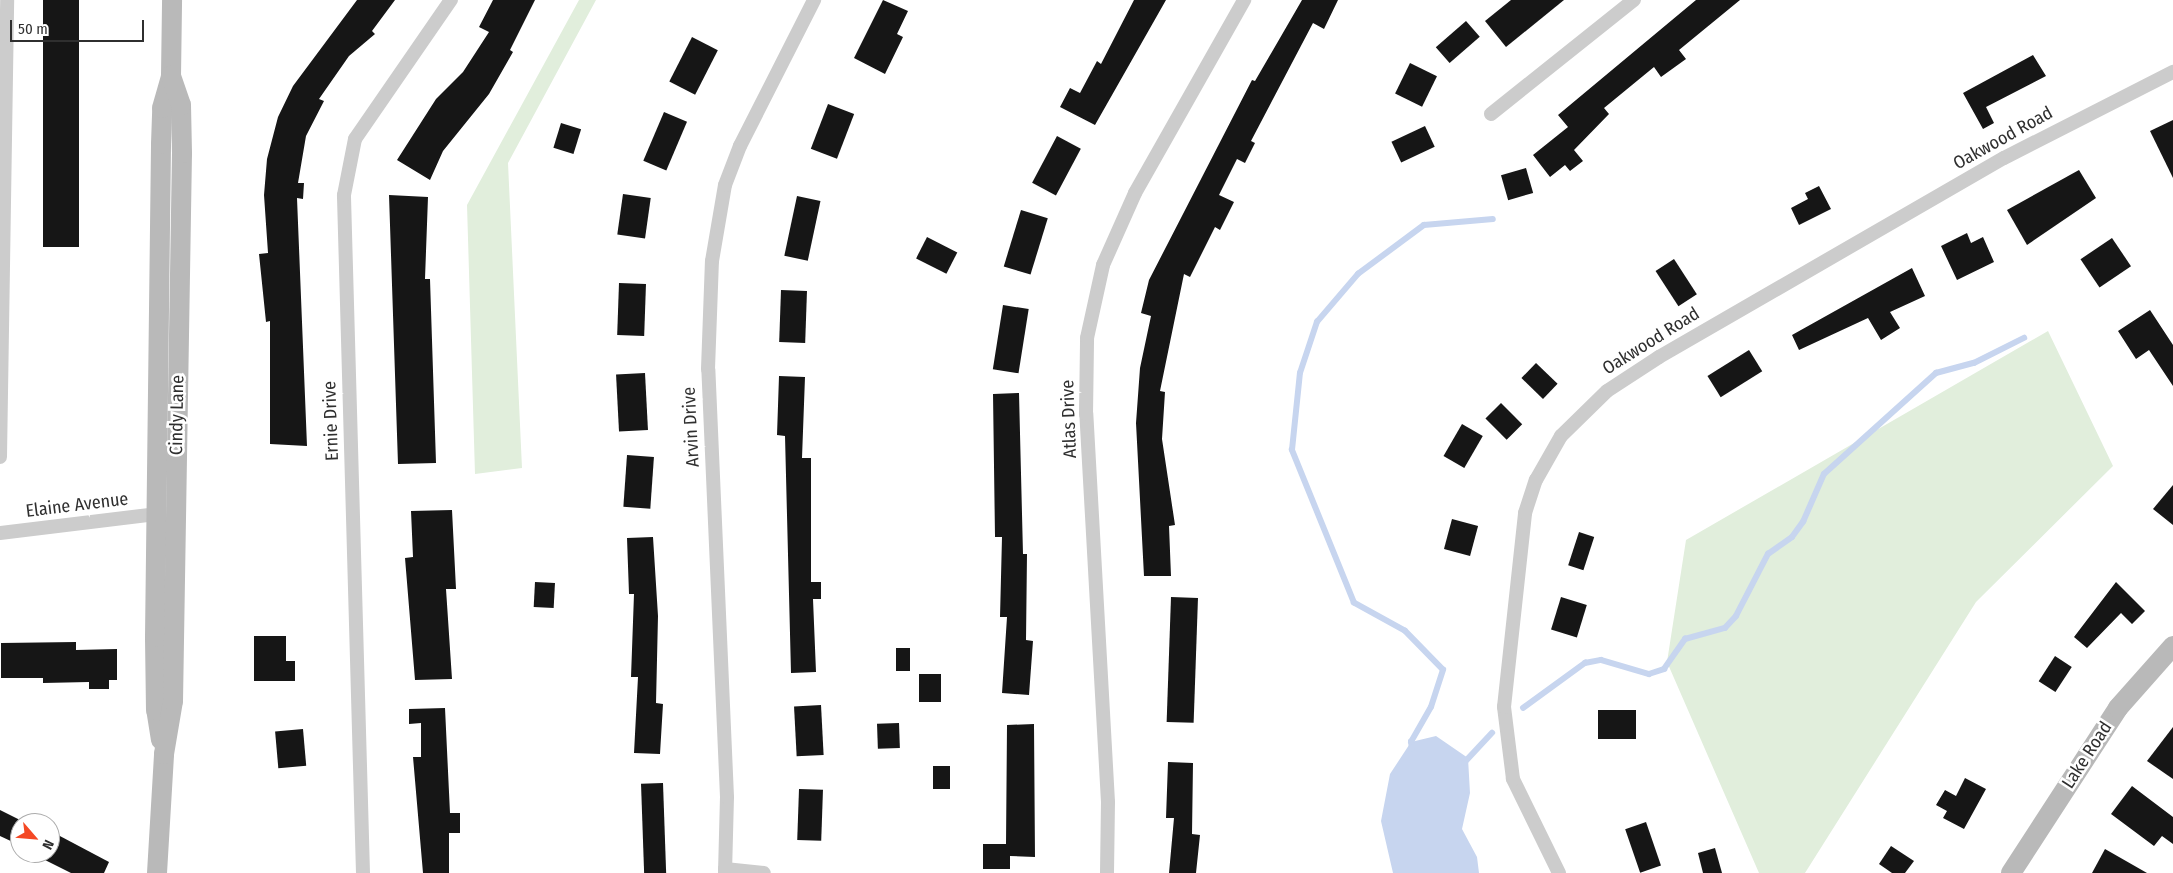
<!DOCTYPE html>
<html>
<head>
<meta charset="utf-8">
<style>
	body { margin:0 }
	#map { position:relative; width:2173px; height:873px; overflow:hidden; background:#fff; font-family:"Fira Sans Condensed",sans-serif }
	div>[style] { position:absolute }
	.green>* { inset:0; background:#e1eedc }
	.water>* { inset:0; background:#c7d5ef }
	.stream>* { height:5.5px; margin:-2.75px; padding:0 2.75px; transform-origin:2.75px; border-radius:2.75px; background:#c7d5ef }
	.building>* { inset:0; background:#161616; transform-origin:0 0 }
	.street>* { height:14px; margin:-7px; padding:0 7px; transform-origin:7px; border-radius:7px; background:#ccc }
	.secondary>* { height:20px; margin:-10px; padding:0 10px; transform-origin:10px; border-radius:10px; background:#b9b9b9 }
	span { translate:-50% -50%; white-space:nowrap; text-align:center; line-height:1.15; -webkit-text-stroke:5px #fff; paint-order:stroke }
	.street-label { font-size:18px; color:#2f2f2f }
	.north { position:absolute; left:10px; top:813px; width:50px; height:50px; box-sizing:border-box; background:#fff; border:1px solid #acacac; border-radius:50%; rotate:117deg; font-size:14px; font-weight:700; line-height:20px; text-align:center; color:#2f2f2f }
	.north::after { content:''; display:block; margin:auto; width:18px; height:22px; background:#f44824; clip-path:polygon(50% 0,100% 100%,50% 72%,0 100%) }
	.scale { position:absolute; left:10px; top:20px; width:134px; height:22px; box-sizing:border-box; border:2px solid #2f2f2f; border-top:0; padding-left:6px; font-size:15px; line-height:18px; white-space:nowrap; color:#2f2f2f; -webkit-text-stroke:4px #fff; paint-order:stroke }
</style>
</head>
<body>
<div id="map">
	<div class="green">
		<i style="clip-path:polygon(579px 0,596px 0,508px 163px,522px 468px,475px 474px,467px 205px)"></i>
		<i style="clip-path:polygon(2048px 331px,2113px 466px,1976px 602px,1805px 873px,1759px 873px,1667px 662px,1686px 540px)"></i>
	</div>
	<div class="water">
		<i style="clip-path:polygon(1436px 736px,1468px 758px,1470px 793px,1462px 829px,1477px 857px,1479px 873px,1393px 873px,1381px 821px,1390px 774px,1411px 742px)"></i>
	</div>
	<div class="stream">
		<i style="left:1523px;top:708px;width:77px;rotate:-36deg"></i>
		<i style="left:1585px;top:663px;width:16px;rotate:-11deg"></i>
		<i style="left:1601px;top:660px;width:50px;rotate:16.3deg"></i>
		<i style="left:1649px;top:674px;width:16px;rotate:-18deg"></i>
		<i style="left:1664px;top:669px;width:37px;rotate:-55deg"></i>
		<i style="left:1685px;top:639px;width:41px;rotate:-15.4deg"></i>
		<i style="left:1725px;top:628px;width:16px;rotate:-47deg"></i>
		<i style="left:1736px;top:616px;width:70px;rotate:-62.7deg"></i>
		<i style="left:1768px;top:554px;width:29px;rotate:-35deg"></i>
		<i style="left:1792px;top:537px;width:19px;rotate:-54deg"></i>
		<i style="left:1803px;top:522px;width:52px;rotate:-66.4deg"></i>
		<i style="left:1824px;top:474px;width:151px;rotate:-42deg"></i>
		<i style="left:1936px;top:373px;width:39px;rotate:-15deg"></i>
		<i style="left:1974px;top:363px;width:56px;rotate:-26.6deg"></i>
		<i style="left:1412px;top:749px;width:7px;rotate:-98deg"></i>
		<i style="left:1411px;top:742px;width:40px;rotate:-60.3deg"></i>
		<i style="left:1431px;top:707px;width:39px;rotate:-72deg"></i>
		<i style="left:1443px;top:670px;width:54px;rotate:-134.3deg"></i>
		<i style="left:1405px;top:631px;width:58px;rotate:-151.2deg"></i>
		<i style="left:1354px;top:603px;width:165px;rotate:-112.1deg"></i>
		<i style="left:1292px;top:450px;width:77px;rotate:-84.1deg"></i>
		<i style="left:1300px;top:373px;width:54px;rotate:-71.6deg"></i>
		<i style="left:1317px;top:322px;width:63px;rotate:-49.5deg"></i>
		<i style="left:1358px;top:274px;width:82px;rotate:-36.6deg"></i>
		<i style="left:1424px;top:225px;width:69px;rotate:-5deg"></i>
		<i style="left:1464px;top:763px;width:41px;rotate:-47deg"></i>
	</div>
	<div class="building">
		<i style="left:43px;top:0;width:36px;height:247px"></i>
		<i style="clip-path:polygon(357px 0,395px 0,372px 31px,375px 34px,349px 56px,319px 99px,324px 101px,306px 136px,298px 183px,304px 183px,303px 199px,297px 198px,307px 446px,270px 444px,270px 321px,266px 322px,259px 254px,268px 253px,264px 195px,267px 159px,278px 117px,293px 86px)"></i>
		<i style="clip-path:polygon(493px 0,535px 0,510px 50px,513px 52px,489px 94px,443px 151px,430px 180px,397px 160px,436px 99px,463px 72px,489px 32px,479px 27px)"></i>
		<i style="clip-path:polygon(883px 0,908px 11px,897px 34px,903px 37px,885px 74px,854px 58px)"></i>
		<i style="clip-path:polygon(1134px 0,1166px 0,1095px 125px,1060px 107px,1070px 88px,1080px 93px,1097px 61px,1101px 64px)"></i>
		<i style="clip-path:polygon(1302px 0,1338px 0,1324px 29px,1313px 23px,1251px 141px,1255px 143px,1245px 163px,1237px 159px,1219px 195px,1234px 202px,1220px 230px,1215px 227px,1190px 277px,1184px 274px,1160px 391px,1165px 392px,1162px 439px,1175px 525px,1169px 526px,1171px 576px,1144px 576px,1136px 423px,1140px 368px,1151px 316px,1141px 313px,1149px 280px,1252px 80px,1255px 81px)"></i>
		<i style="clip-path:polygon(1511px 0,1564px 0,1506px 47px,1485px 21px)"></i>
		<i style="clip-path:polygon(1696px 0,1740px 0,1679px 50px,1686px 59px,1661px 77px,1654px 67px,1604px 108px,1609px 114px,1574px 150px,1583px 161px,1570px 171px,1565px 165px,1550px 177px,1533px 155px,1568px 127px,1558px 115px)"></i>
		<i style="left:1466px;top:21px;width:21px;height:40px;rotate:49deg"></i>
		<i style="left:692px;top:37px;width:29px;height:50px;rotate:27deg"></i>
		<i style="clip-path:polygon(2033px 55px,2046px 76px,1986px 107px,1994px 123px,1983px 129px,1963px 93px)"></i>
		<i style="left:1410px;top:63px;width:30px;height:34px;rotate:26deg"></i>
		<i style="left:828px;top:104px;width:28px;height:48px;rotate:21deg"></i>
		<i style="left:664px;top:112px;width:25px;height:53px;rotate:23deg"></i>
		<i style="clip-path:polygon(2173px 120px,2173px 178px,2150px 131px)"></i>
		<i style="left:561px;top:123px;width:21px;height:26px;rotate:17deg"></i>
		<i style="left:1425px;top:126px;width:23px;height:37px;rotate:65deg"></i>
		<i style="left:1057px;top:136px;width:27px;height:53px;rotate:28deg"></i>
		<i style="left:1526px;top:168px;width:26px;height:26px;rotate:74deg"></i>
		<i style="clip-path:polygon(2079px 170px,2096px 198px,2027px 245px,2007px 210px)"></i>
		<i style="clip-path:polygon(1819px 186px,1831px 209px,1799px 225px,1791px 208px,1808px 199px,1805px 193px)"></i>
		<i style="left:623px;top:194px;width:28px;height:41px;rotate:8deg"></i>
		<i style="clip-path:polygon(389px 195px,428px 197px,425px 279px,430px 279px,436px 463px,398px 464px)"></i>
		<i style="left:797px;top:196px;width:24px;height:61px;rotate:12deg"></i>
		<i style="left:1021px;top:210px;width:28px;height:59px;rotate:17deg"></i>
		<i style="clip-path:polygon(1967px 233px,1971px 243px,1983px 237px,1994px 262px,1957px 280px,1941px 246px)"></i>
		<i style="left:927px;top:237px;width:34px;height:24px;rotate:27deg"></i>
		<i style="left:2112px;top:238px;width:34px;height:38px;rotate:56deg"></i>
		<i style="left:1674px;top:259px;width:42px;height:22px;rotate:57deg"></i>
		<i style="clip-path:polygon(1912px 268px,1925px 296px,1890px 312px,1900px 328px,1881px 340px,1868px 318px,1799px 350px,1792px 335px)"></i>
		<i style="left:619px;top:283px;width:27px;height:52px;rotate:2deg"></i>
		<i style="left:781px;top:290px;width:26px;height:52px;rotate:2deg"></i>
		<i style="left:1003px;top:305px;width:26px;height:65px;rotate:9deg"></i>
		<i style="clip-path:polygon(2150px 310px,2173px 345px,2173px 386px,2149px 350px,2136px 359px,2118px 331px)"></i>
		<i style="left:1749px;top:350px;width:25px;height:49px;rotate:58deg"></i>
		<i style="left:1536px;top:363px;width:30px;height:21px;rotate:44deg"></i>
		<i style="left:645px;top:373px;width:57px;height:29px;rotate:87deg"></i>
		<i style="clip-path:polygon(779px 376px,805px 377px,802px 458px,811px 458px,811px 582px,821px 582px,821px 599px,813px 599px,816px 672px,791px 673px,785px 436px,777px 435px)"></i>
		<i style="clip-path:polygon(1019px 393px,1023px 554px,1027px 554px,1026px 640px,1033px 641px,1029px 695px,1002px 693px,1007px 617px,1000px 617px,1002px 537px,995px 537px,993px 394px)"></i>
		<i style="left:1501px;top:403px;width:30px;height:22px;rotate:45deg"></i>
		<i style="left:1462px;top:424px;width:24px;height:37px;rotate:30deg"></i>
		<i style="left:627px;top:455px;width:27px;height:52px;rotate:4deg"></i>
		<i style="clip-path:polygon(2173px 485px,2173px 525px,2153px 509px)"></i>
		<i style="clip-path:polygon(452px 510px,456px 589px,446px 589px,452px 679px,415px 680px,405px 558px,413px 557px,411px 511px)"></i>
		<i style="left:1452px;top:519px;width:27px;height:31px;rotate:15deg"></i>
		<i style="left:1579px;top:532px;width:16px;height:35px;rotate:18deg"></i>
		<i style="clip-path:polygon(653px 537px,658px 616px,656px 703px,663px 704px,660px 754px,634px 753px,638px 677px,631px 677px,634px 594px,629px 594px,627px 538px)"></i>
		<i style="left:535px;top:582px;width:20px;height:25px;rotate:3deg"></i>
		<i style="clip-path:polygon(2116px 582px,2145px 611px,2132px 624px,2121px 613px,2087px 648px,2074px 637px)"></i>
		<i style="left:1171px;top:597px;width:27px;height:125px;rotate:2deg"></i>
		<i style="left:1561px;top:597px;width:27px;height:34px;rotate:17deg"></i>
		<i style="clip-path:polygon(254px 636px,286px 636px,286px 661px,295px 661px,295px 681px,254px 681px)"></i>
		<i style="clip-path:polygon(76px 642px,76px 650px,117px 649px,117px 680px,109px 680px,109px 689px,89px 689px,89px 682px,43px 683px,43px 678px,1px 678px,1px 643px)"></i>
		<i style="left:896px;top:648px;width:14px;height:23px"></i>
		<i style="left:2055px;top:656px;width:20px;height:30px;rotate:33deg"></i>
		<i style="left:919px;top:674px;width:22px;height:28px"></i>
		<i style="left:821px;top:705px;width:50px;height:27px;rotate:87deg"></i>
		<i style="clip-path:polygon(445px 708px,450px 813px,460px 813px,460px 833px,449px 833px,449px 873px,423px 873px,413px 757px,421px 757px,421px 723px,409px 724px,409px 709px)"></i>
		<i style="left:1636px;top:710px;width:29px;height:38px;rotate:90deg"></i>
		<i style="left:899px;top:723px;width:25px;height:22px;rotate:88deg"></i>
		<i style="clip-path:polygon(1034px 724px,1035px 857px,1010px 856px,1010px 869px,983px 869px,983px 844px,1006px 844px,1007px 725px)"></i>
		<i style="clip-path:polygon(2173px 727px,2173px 779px,2147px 761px)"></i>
		<i style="left:303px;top:729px;width:37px;height:28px;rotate:85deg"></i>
		<i style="clip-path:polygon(1168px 762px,1193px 763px,1192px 834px,1200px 835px,1196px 873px,1169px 873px,1174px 818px,1166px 818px)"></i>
		<i style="left:933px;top:766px;width:17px;height:23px"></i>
		<i style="clip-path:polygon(1965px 778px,1986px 789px,1964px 829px,1943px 818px,1947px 811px,1936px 805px,1945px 790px,1956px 796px)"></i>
		<i style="left:663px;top:783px;width:90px;height:22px;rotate:88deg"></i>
		<i style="clip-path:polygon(2132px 786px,2173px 817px,2173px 844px,2162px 836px,2154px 846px,2111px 814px)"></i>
		<i style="left:799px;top:789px;width:24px;height:51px;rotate:2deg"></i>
		<i style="clip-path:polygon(0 810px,20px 820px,15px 843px,0 836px)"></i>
		<i style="left:1646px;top:822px;width:46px;height:22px;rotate:71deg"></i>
		<i style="clip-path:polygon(58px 835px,109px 862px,104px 873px,71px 873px,45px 860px)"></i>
		<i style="clip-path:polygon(1891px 846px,1914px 861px,1905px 873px,1892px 873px,1879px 864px)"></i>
		<i style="clip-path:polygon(1715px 848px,1722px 873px,1703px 873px,1698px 853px)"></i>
		<i style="clip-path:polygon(2105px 849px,2147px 873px,2092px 873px)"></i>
	</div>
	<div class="street">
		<i style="left:1491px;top:114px;width:183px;rotate:-38.6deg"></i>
		<i style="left:0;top:457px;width:457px;rotate:-89.1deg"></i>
		<i style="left:0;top:533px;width:159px;rotate:-6.9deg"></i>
		<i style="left:725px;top:869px;width:39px;rotate:6deg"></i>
		<i style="left:363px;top:873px;width:678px;rotate:-91.61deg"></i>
		<i style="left:344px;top:195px;width:57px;rotate:-78.9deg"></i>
		<i style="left:355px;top:139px;width:169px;rotate:-55.4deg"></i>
		<i style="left:725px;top:873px;width:76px;rotate:-88.5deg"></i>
		<i style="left:727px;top:797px;width:428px;rotate:-92.5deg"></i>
		<i style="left:708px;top:369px;width:108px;rotate:-87.9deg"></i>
		<i style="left:712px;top:261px;width:77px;rotate:-80.3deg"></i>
		<i style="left:725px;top:185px;width:42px;rotate:-69deg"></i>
		<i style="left:740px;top:146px;width:164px;rotate:-63.1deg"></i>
		<i style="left:1107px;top:873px;width:71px;rotate:-89.2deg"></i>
		<i style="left:1108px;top:802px;width:389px;rotate:-93.2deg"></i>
		<i style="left:1086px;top:414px;width:76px;rotate:-89.2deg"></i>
		<i style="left:1087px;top:338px;width:75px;rotate:-77.6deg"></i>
		<i style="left:1103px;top:265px;width:79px;rotate:-66deg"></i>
		<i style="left:1135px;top:193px;width:222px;rotate:-60.5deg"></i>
		<i style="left:1559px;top:873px;width:105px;rotate:-116.1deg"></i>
		<i style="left:1513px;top:779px;width:73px;rotate:-97.1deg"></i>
		<i style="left:1504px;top:707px;width:195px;rotate:-83.8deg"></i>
		<i style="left:1525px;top:513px;width:35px;rotate:-72deg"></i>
		<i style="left:1536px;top:480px;width:51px;rotate:-60.4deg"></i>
		<i style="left:1561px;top:436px;width:64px;rotate:-44.4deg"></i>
		<i style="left:1607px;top:391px;width:62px;rotate:-33.2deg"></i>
		<i style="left:1659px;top:357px;width:398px;rotate:-30deg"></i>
		<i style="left:2004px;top:158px;width:190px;rotate:-27deg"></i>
	</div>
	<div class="secondary">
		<i style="left:161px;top:740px;width:30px;rotate:-99deg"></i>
		<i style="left:156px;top:710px;width:73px;rotate:-90.8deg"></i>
		<i style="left:155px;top:637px;width:493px;rotate:-89.3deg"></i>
		<i style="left:161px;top:144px;width:36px;rotate:-88deg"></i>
		<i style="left:162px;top:108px;width:33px;rotate:-74deg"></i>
		<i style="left:171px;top:76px;width:76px;rotate:-89.2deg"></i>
		<i style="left:157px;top:873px;width:119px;rotate:-86.6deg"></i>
		<i style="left:164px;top:754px;width:54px;rotate:-80.4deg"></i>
		<i style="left:173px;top:701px;width:548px;rotate:-89.06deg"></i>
		<i style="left:182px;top:153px;width:48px;rotate:-91.2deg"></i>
		<i style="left:181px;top:105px;width:31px;rotate:-109deg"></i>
		<i style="left:2011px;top:873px;width:197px;rotate:-57deg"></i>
		<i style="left:2118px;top:708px;width:83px;rotate:-48.4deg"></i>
	</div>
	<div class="street-label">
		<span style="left:2003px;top:138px;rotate:-29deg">Oakwood Road</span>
		<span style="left:1651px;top:341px;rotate:-32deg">Oakwood Road</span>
		<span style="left:177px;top:415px;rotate:-89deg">Cindy Lane</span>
		<span style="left:1069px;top:419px;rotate:-92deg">Atlas Drive</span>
		<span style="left:331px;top:421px;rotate:-92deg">Ernie Drive</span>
		<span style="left:691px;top:427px;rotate:-93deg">Arvin Drive</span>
		<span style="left:77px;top:505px;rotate:-7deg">Elaine Avenue</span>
		<span style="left:2087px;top:755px;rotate:-57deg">Lake Road</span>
	</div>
	<div class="north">N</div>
	<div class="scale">50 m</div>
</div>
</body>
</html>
